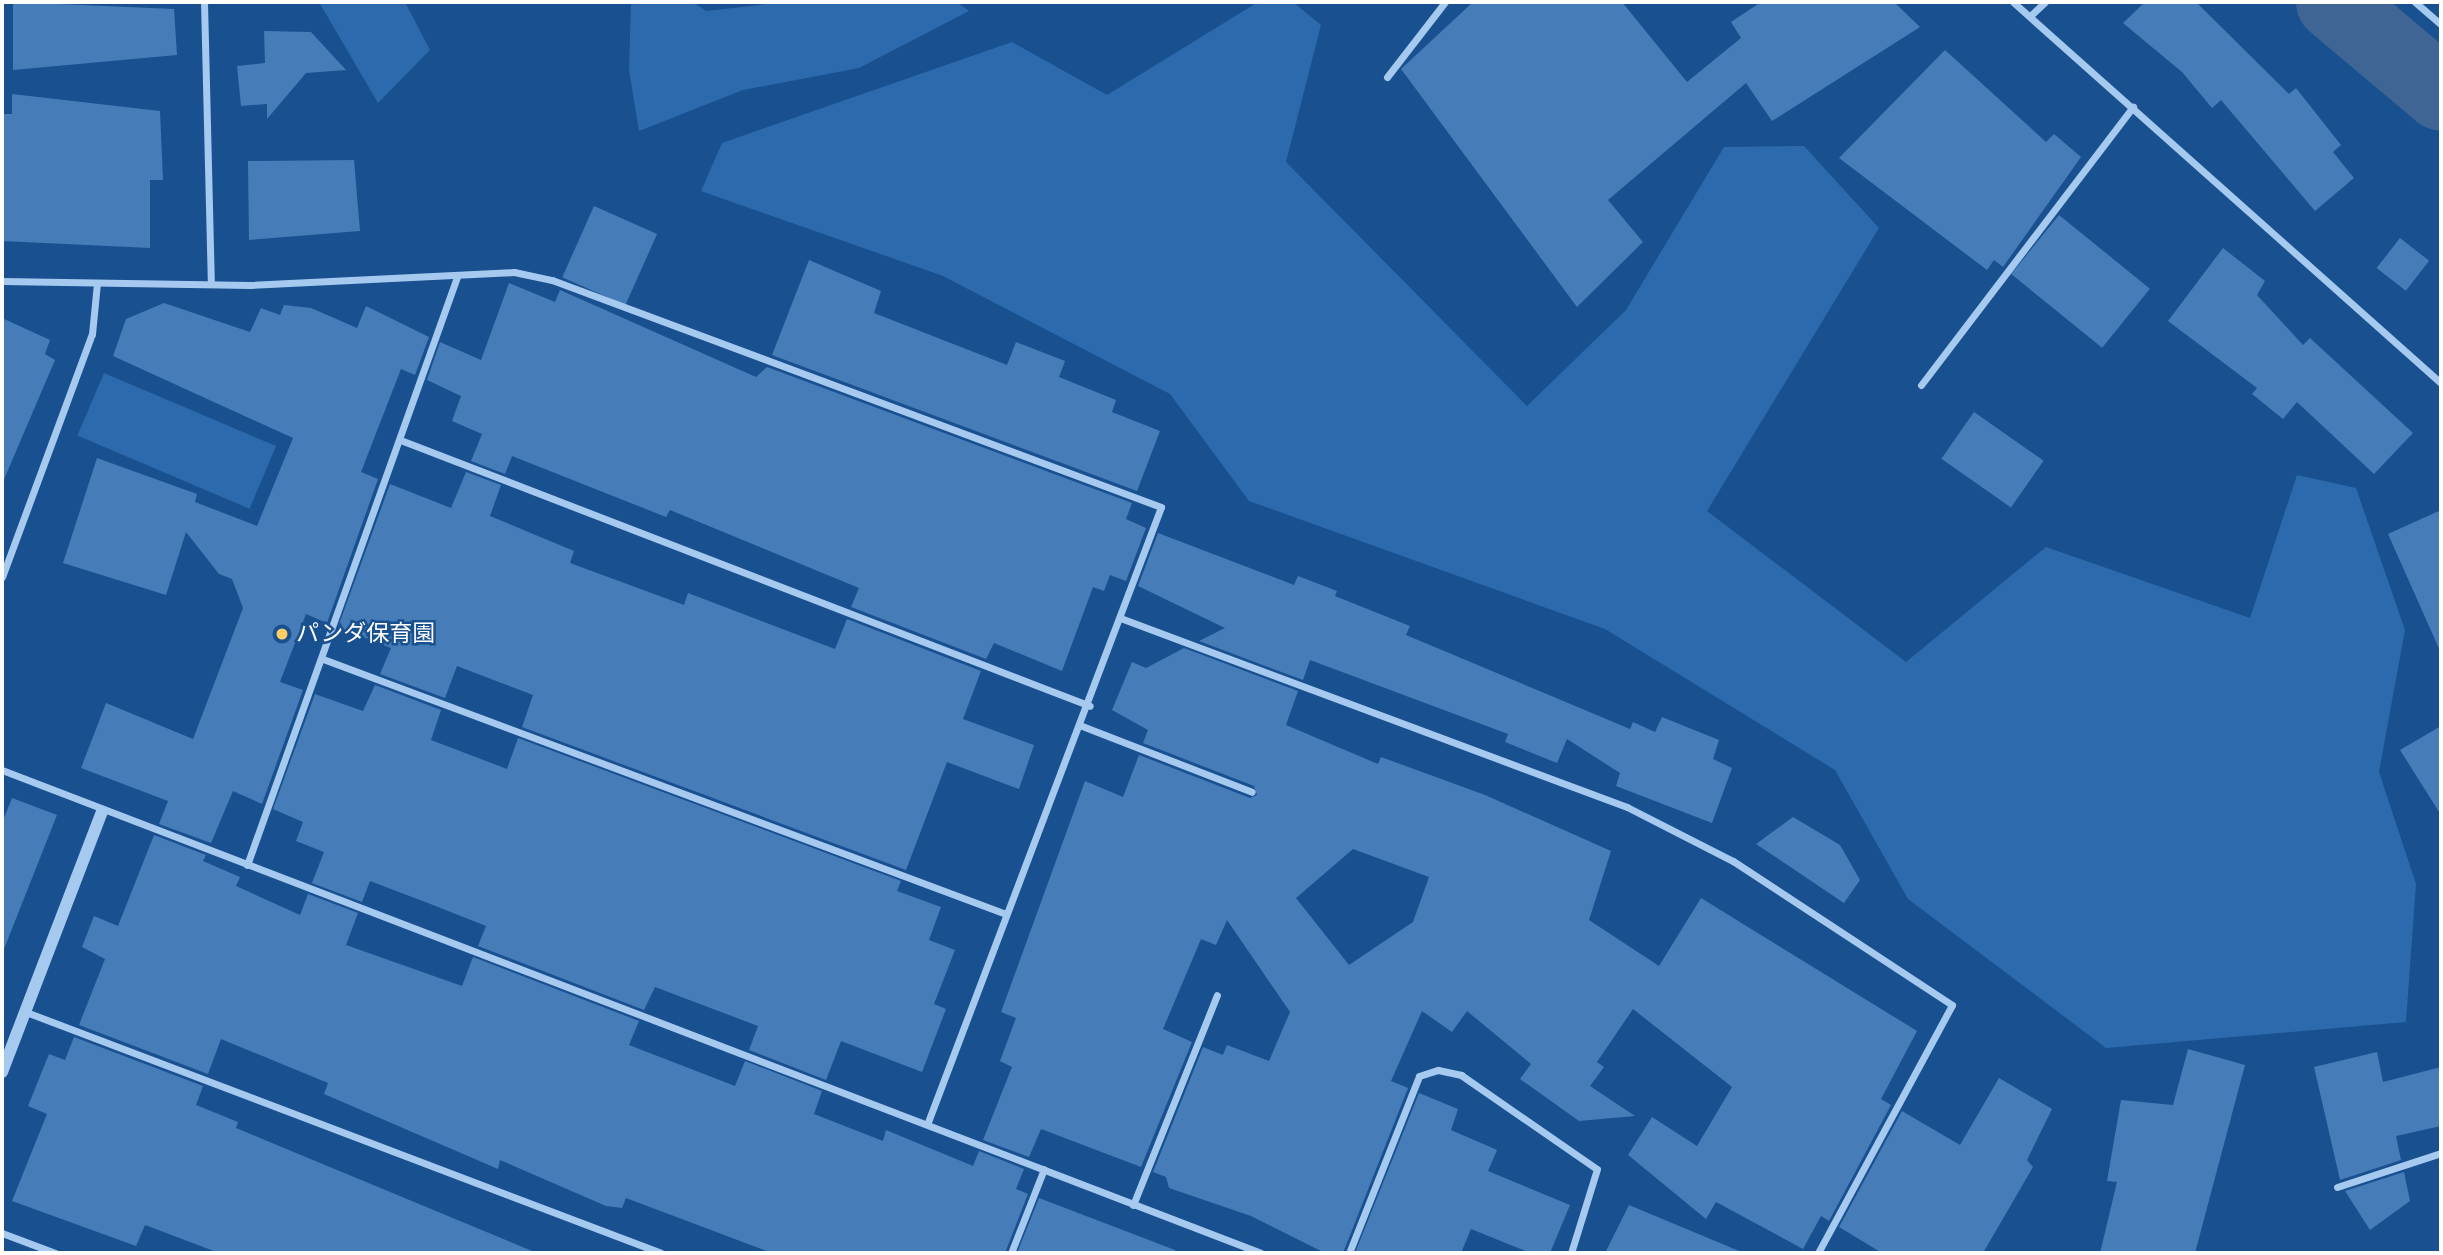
<!DOCTYPE html>
<html>
<head>
<meta charset="utf-8">
<style>
	body { margin:0 }
	#map { position:relative; width:2443px; height:1255px; overflow:hidden; background:#19508f; font-family:"Sofia Sans Condensed","Noto Sans JP",sans-serif }
	div>[style] { position:absolute }
	.green>* { inset:0; background:#2c6aad; transform-origin:0 0 }
	.river>* { height:75px; margin:-37.5px; padding:0 37.5px; transform-origin:37.5px; border-radius:37.5px; background:#3e6593 }
	.building>* { inset:0; background:#467cb8; transform-origin:0 0 }
	.minor>* { height:7px; margin:-3.5px; padding:0 3.5px; transform-origin:3.5px; border-radius:3.5px; background:#a6c9ef }
	.tertiary>* { height:12px; margin:-6px; padding:0 6px; transform-origin:6px; border-radius:6px; background:#a6c9ef }
	.dots>* { width:19px; height:19px; translate:-50% -50%; box-sizing:border-box; border:4px solid #19508f; border-radius:50% }
	span { translate:-50% -50%; white-space:nowrap; text-align:center; line-height:1.15; -webkit-text-stroke:5px #19508f; paint-order:stroke }
	.poi-label { font-size:23px; color:#fff }
	.left { translate:0 -50%; text-align:left }
	.frame { position:absolute; inset:0; border:4px solid #fff; pointer-events:none }
</style>
</head>
<body>
<div id="map">
	<div class="green">
		<i style="clip-path:polygon(319px 2px,405px 2px,430px 50px,378px 103px)"></i>
		<i style="clip-path:polygon(631px 2px,693px 2px,706px 11px,785px 2px,957px 2px,969px 11px,859px 68px,743px 90px,639px 131px,629px 70px)"></i>
		<i style="clip-path:polygon(1258px 2px,1293px 2px,1321px 25px,1286px 162px,1527px 406px,1626px 310px,1724px 147px,1804px 146px,1879px 228px,1707px 511px,1906px 662px,2046px 547px,2250px 618px,2297px 475px,2356px 488px,2405px 630px,2379px 772px,2416px 884px,2406px 1022px,2106px 1048px,1908px 899px,1835px 770px,1605px 629px,1249px 501px,1170px 394px,943px 276px,701px 191px,722px 143px,1012px 42px,1107px 95px)"></i>
		<i style="left:104px;top:373px;width:187px;height:68px;rotate:23deg"></i>
	</div>
	<div class="river">
		<i style="left:2333px;top:2px;width:141px;rotate:40.1deg"></i>
	</div>
	<div class="building">
		<i style="clip-path:polygon(13px 2px,174px 9px,177px 55px,13px 70px)"></i>
		<i style="clip-path:polygon(1473px 2px,1622px 2px,1687px 82px,1741px 38px,1731px 22px,1761px 2px,1894px 2px,1920px 27px,1772px 121px,1746px 83px,1608px 200px,1643px 242px,1577px 307px,1401px 69px)"></i>
		<i style="clip-path:polygon(2145px 2px,2196px 2px,2289px 94px,2296px 88px,2341px 145px,2333px 152px,2354px 178px,2315px 211px,2221px 100px,2212px 108px,2182px 72px,2123px 23px)"></i>
		<i style="clip-path:polygon(264px 31px,311px 32px,346px 70px,306px 73px,267px 119px,267px 104px,241px 106px,237px 66px,265px 63px)"></i>
		<i style="clip-path:polygon(1945px 50px,2046px 142px,2054px 134px,2081px 157px,2003px 267px,1994px 260px,1987px 270px,1839px 158px)"></i>
		<i style="clip-path:polygon(12px 94px,160px 111px,163px 180px,150px 180px,150px 248px,2px 241px,2px 114px,12px 114px)"></i>
		<i style="clip-path:polygon(354px 160px,360px 231px,249px 240px,248px 161px)"></i>
		<i style="left:594px;top:206px;width:69px;height:78px;rotate:24deg"></i>
		<i style="left:2059px;top:215px;width:117px;height:76px;rotate:39deg"></i>
		<i style="left:2400px;top:238px;width:37px;height:38px;rotate:38deg"></i>
		<i style="clip-path:polygon(2223px 248px,2265px 281px,2257px 295px,2303px 345px,2310px 338px,2413px 433px,2374px 474px,2297px 402px,2283px 419px,2252px 394px,2257px 388px,2168px 321px)"></i>
		<i style="clip-path:polygon(809px 260px,881px 291px,874px 313px,1007px 365px,1016px 342px,1065px 361px,1059px 377px,1116px 400px,1112px 412px,1160px 431px,1137px 491px,772px 355px)"></i>
		<i style="clip-path:polygon(509px 283px,555px 302px,560px 290px,756px 377px,767px 367px,1132px 503px,1126px 519px,1146px 528px,1126px 581px,1110px 575px,1104px 591px,1093px 587px,1062px 671px,994px 643px,986px 659px,851px 607px,859px 588px,670px 510px,666px 517px,512px 456px,505px 474px,471px 461px,482px 434px,452px 421px,461px 396px,427px 380px,440px 342px,481px 360px)"></i>
		<i style="clip-path:polygon(164px 303px,250px 332px,261px 308px,280px 315px,284px 305px,311px 308px,357px 328px,366px 306px,429px 337px,415px 375px,401px 369px,361px 472px,378px 479px,327px 623px,306px 614px,280px 682px,303px 690px,262px 804px,233px 791px,211px 843px,159px 824px,168px 801px,81px 768px,106px 703px,193px 739px,243px 608px,232px 579px,219px 574px,186px 532px,166px 595px,63px 563px,97px 458px,197px 494px,195px 502px,257px 526px,293px 438px,113px 356px,126px 319px)"></i>
		<i style="clip-path:polygon(2px 318px,50px 340px,45px 354px,55px 360px,2px 484px)"></i>
		<i style="left:1974px;top:412px;width:85px;height:57px;rotate:35deg"></i>
		<i style="clip-path:polygon(466px 472px,501px 485px,490px 516px,574px 551px,570px 563px,684px 605px,688px 593px,835px 649px,847px 619px,981px 671px,963px 719px,1034px 745px,1019px 789px,947px 762px,906px 870px,522px 727px,533px 695px,457px 666px,445px 698px,380px 674px,391px 648px,338px 627px,390px 484px,451px 508px)"></i>
		<i style="clip-path:polygon(2441px 510px,2441px 653px,2388px 534px)"></i>
		<i style="clip-path:polygon(1158px 533px,1294px 585px,1298px 576px,1337px 591px,1335px 596px,1410px 626px,1406px 635px,1630px 729px,1633px 722px,1655px 732px,1662px 717px,1719px 740px,1713px 759px,1732px 768px,1712px 823px,1616px 786px,1620px 773px,1567px 739px,1557px 763px,1505px 742px,1508px 734px,1310px 660px,1303px 680px,1199px 641px,1225px 628px,1138px 586px)"></i>
		<i style="clip-path:polygon(evenodd,1184px 648px,1298px 691px,1286px 725px,1378px 764px,1381px 757px,1485px 795px,1611px 851px,1589px 920px,1659px 966px,1701px 898px,1917px 1031px,1881px 1099px,1891px 1105px,1829px 1221px,1821px 1216px,1803px 1249px,1716px 1202px,1706px 1219px,1628px 1155px,1652px 1117px,1697px 1146px,1732px 1087px,1633px 1009px,1597px 1062px,1604px 1067px,1590px 1086px,1635px 1116px,1579px 1121px,1520px 1079px,1531px 1064px,1467px 1011px,1452px 1032px,1422px 1011px,1391px 1081px,1408px 1088px,1343px 1253px,1325px 1253px,1251px 1216px,1169px 1188px,1166px 1177px,1153px 1172px,1203px 1047px,1223px 1055px,1227px 1045px,1269px 1061px,1290px 1012px,1227px 920px,1216px 945px,1201px 939px,1163px 1029px,1192px 1042px,1141px 1167px,1041px 1129px,1029px 1157px,983px 1140px,1012px 1067px,1000px 1061px,1016px 1018px,1001px 1012px,1085px 781px,1123px 797px,1139px 755px,1250px 798px,1257px 795px,1254px 786px,1143px 743px,1148px 730px,1112px 710px,1132px 662px,1146px 668px,1184px 648px,1353px 849px,1429px 877px,1413px 922px,1349px 965px,1296px 898px,1353px 849px)"></i>
		<i style="clip-path:polygon(375px 685px,441px 710px,431px 740px,507px 769px,518px 738px,901px 881px,897px 891px,941px 907px,929px 940px,955px 950px,934px 1004px,946px 1009px,922px 1072px,841px 1041px,826px 1080px,749px 1050px,758px 1026px,655px 987px,644px 1010px,478px 946px,486px 926px,433px 905px,370px 881px,362px 902px,312px 883px,324px 852px,296px 841px,303px 822px,273px 809px,315px 694px,363px 711px)"></i>
		<i style="clip-path:polygon(2441px 726px,2441px 815px,2400px 750px)"></i>
		<i style="clip-path:polygon(12px 798px,57px 815px,4px 949px,2px 823px)"></i>
		<i style="clip-path:polygon(1793px 817px,1840px 845px,1860px 880px,1844px 903px,1756px 844px)"></i>
		<i style="clip-path:polygon(154px 835px,206px 855px,203px 861px,240px 877px,236px 886px,300px 915px,308px 894px,358px 913px,346px 945px,462px 986px,473px 957px,639px 1021px,629px 1045px,735px 1086px,745px 1061px,822px 1091px,814px 1114px,883px 1141px,886px 1130px,973px 1166px,979px 1151px,1024px 1169px,1016px 1189px,1028px 1194px,1005px 1253px,772px 1253px,626px 1198px,622px 1208px,606px 1206px,500px 1160px,498px 1169px,324px 1094px,328px 1083px,221px 1039px,208px 1074px,79px 1025px,105px 959px,82px 947px,94px 916px,118px 926px)"></i>
		<i style="clip-path:polygon(74px 1037px,203px 1086px,196px 1105px,238px 1122px,236px 1128px,537px 1253px,219px 1253px,145px 1225px,136px 1246px,12px 1201px,47px 1114px,28px 1106px,49px 1054px,65px 1060px)"></i>
		<i style="clip-path:polygon(2188px 1049px,2245px 1065px,2195px 1253px,2100px 1253px,2117px 1182px,2107px 1181px,2121px 1100px,2173px 1105px)"></i>
		<i style="clip-path:polygon(2377px 1052px,2383px 1082px,2441px 1067px,2441px 1126px,2396px 1136px,2401px 1160px,2340px 1180px,2314px 1067px)"></i>
		<i style="clip-path:polygon(1999px 1078px,2052px 1109px,2027px 1160px,2033px 1167px,1983px 1253px,1882px 1253px,1839px 1227px,1902px 1111px,1960px 1145px)"></i>
		<i style="clip-path:polygon(1419px 1093px,1458px 1109px,1451px 1130px,1497px 1150px,1488px 1171px,1570px 1205px,1550px 1253px,1530px 1253px,1471px 1229px,1461px 1253px,1355px 1253px)"></i>
		<i style="clip-path:polygon(2404px 1172px,2410px 1201px,2370px 1230px,2345px 1191px)"></i>
		<i style="clip-path:polygon(1039px 1198px,1175px 1250px,1175px 1253px,1017px 1253px)"></i>
		<i style="clip-path:polygon(1629px 1205px,1744px 1253px,1605px 1253px)"></i>
	</div>
	<div class="minor">
		<i style="left:204px;top:2px;width:281px;rotate:88.6deg"></i>
		<i style="left:2013px;top:2px;width:573px;rotate:41.68deg"></i>
		<i style="left:2415px;top:2px;width:35px;rotate:41deg"></i>
		<i style="left:2030px;top:16px;width:21px;rotate:-43deg"></i>
		<i style="left:1387px;top:77px;width:95px;rotate:-52.3deg"></i>
		<i style="left:2px;top:281px;width:248px;rotate:0.9deg"></i>
		<i style="left:250px;top:285px;width:264px;rotate:-2.8deg"></i>
		<i style="left:514px;top:272px;width:39px;rotate:12deg"></i>
		<i style="left:552px;top:280px;width:650px;rotate:20.44deg"></i>
		<i style="left:1161px;top:507px;width:658px;rotate:110.75deg"></i>
		<i style="left:1921px;top:385px;width:350px;rotate:-52.7deg"></i>
		<i style="left:403px;top:441px;width:736px;rotate:21.09deg"></i>
		<i style="left:2px;top:577px;width:259px;rotate:-69.7deg"></i>
		<i style="left:92px;top:334px;width:51px;rotate:-84.4deg"></i>
		<i style="left:1123px;top:619px;width:538px;rotate:20.46deg"></i>
		<i style="left:1627px;top:807px;width:119px;rotate:27deg"></i>
		<i style="left:1733px;top:861px;width:262px;rotate:33.3deg"></i>
		<i style="left:1952px;top:1005px;width:282px;rotate:118.4deg"></i>
		<i style="left:323px;top:659px;width:729px;rotate:20.47deg"></i>
		<i style="left:1082px;top:726px;width:182px;rotate:21.2deg"></i>
		<i style="left:2px;top:770px;width:1348px;rotate:20.99deg"></i>
		<i style="left:247px;top:865px;width:624px;rotate:-70.35deg"></i>
		<i style="left:26px;top:1012px;width:679px;rotate:20.78deg"></i>
		<i style="left:2337px;top:1187px;width:109px;rotate:-18.1deg"></i>
		<i style="left:1133px;top:1205px;width:226px;rotate:-68.2deg"></i>
		<i style="left:2px;top:1233px;width:57px;rotate:20.7deg"></i>
		<i style="left:1011px;top:1253px;width:90px;rotate:-68.6deg"></i>
		<i style="left:1349px;top:1253px;width:190px;rotate:-68.4deg"></i>
		<i style="left:1419px;top:1076px;width:20px;rotate:-18deg"></i>
		<i style="left:1438px;top:1070px;width:24px;rotate:12deg"></i>
		<i style="left:1461px;top:1075px;width:165px;rotate:34.7deg"></i>
		<i style="left:1597px;top:1169px;width:88px;rotate:107.2deg"></i>
	</div>
	<div class="tertiary">
		<i style="left:2px;top:1072px;width:279px;rotate:-69deg"></i>
	</div>
	<div class="dots">
		<i style="left:282px;top:634px;background:#ffce64"></i>
	</div>
	<div class="poi-label">
		<span class="left" style="left:296px;top:634px">パンダ保育園</span>
	</div>
	<div class="frame"></div>
</div>
</body>
</html>
